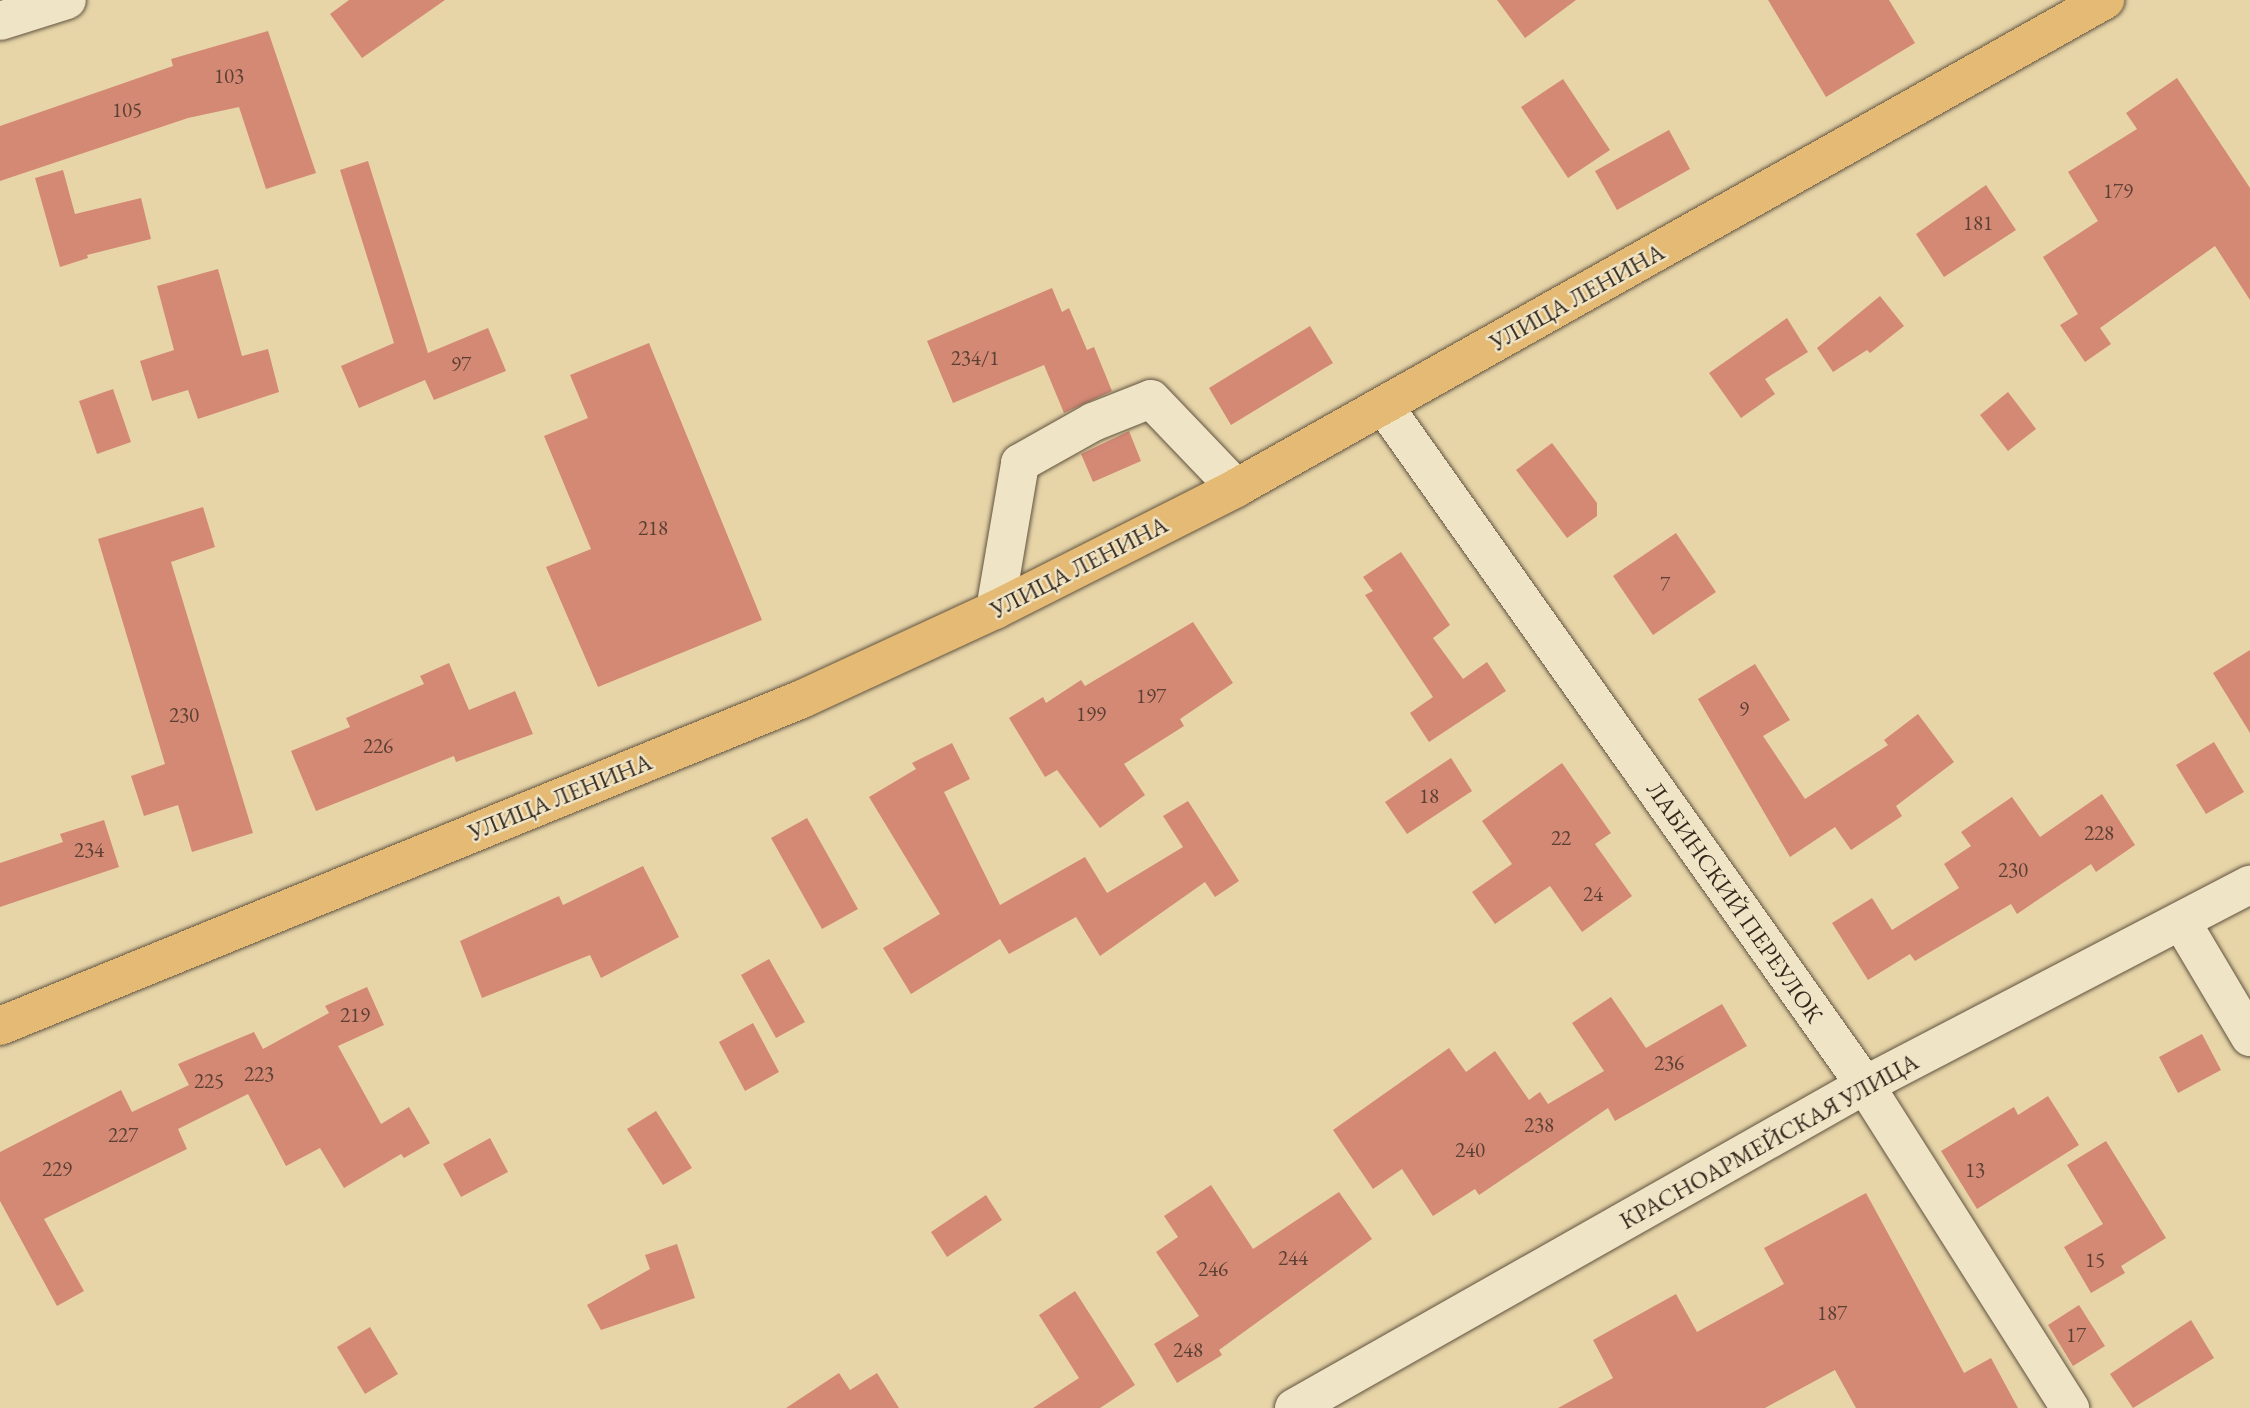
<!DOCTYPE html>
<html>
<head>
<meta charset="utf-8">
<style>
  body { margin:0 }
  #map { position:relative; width:2250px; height:1408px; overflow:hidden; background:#e7d5a8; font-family:"EB Garamond",serif }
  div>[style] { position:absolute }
  .building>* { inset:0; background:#d48975 }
  .roads { filter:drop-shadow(0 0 2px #615340) drop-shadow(0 0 2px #615340) }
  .minor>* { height:38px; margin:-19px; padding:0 19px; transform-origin:19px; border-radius:19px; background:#efe4c6 }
  .major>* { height:38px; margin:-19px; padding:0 19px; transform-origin:19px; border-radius:19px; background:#e4ba74 }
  span { translate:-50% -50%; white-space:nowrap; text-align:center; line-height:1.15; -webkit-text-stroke:5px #efe4c6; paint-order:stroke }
  .number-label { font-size:21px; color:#5c4033 }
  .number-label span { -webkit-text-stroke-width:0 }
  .street-label { font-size:24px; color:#34281d }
</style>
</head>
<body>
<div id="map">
  <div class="building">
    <div style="clip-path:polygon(349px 0,445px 0,362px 58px,330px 14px)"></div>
    <div style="clip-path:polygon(1497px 0,1576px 0,1525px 38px)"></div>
    <div style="clip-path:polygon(1768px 0,1889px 0,1915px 43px,1826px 97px)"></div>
    <div style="clip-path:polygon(268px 31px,316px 173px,266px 189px,239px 107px,188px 118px,0 181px,0 126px,173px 66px,171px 59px)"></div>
    <div style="clip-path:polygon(2177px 78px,2250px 188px,2250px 300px,2215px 246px,2100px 328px,2111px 344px,2085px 362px,2060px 325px,2078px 314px,2043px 257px,2098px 221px,2068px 172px,2137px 129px,2126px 113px)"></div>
    <div style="clip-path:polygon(1563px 79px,1610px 150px,1568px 178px,1521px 107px)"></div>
    <div style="clip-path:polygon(1669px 130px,1690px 169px,1617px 210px,1595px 171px)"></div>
    <div style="clip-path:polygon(368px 161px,428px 353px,488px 328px,506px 371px,434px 400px,425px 380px,359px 408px,341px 366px,394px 343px,340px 170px)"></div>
    <div style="clip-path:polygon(63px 170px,75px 214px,141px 198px,151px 239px,87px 255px,88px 258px,60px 267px,35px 178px)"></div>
    <div style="clip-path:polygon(1986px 185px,2016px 230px,1944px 277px,1916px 234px)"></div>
    <div style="clip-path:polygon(218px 269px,242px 356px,268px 349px,279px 392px,198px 419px,188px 390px,152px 401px,140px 361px,174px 350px,157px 286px)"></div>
    <div style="clip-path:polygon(1052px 288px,1062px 312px,1069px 308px,1087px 350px,1094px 347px,1112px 391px,1064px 413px,1044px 365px,953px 403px,927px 341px)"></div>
    <div style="clip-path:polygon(1880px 296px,1904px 326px,1870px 353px,1867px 350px,1833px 372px,1817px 348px)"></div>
    <div style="clip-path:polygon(1787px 318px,1808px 352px,1765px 379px,1775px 394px,1741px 418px,1709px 373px)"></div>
    <div style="clip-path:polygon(1310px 326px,1333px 363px,1231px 425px,1209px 388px)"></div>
    <div style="clip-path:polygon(649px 343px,762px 620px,598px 687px,546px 567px,591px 549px,544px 436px,588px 418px,570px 375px)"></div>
    <div style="clip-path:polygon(113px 389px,131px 442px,97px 454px,79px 401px)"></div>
    <div style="clip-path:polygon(2008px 392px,2036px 429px,2008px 451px,1980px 415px)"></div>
    <div style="clip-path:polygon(1129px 431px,1141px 461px,1093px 482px,1081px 454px)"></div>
    <div style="clip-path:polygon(1552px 443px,1597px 503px,1597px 516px,1567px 538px,1516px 470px)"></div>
    <div style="clip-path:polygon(203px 507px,215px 547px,171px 562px,253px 833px,192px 852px,178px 805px,144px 816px,131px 776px,165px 764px,98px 539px)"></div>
    <div style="clip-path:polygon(1676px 533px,1716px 592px,1653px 635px,1613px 576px)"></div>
    <div style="clip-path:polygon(1401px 552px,1450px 625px,1433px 638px,1463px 679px,1487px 662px,1506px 691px,1429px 742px,1410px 713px,1433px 697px,1365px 595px,1373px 591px,1363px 577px)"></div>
    <div style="clip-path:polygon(1193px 622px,1233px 683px,1180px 719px,1184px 726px,1124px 764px,1145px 795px,1100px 828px,1057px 770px,1045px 777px,1009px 718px,1043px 697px,1046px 703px,1081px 680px,1085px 686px)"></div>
    <div style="clip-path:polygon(2250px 650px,2250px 733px,2213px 673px)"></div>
    <div style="clip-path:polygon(449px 663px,469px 710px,515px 691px,533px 734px,456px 762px,454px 756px,316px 811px,291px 751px,350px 727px,346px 718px,424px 684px,420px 676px)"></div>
    <div style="clip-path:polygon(1755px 664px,1790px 720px,1763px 736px,1805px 799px,1888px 745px,1884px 740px,1918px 714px,1954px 762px,1896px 806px,1902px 816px,1851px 850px,1835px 827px,1790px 857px,1698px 699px)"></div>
    <div style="clip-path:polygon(2214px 742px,2244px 792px,2206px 814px,2176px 765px)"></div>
    <div style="clip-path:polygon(952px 743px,970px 779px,944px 792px,1000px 905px,1085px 857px,1107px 893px,1183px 847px,1163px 816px,1188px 801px,1239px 881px,1215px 897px,1205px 882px,1100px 956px,1076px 917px,1009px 954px,1000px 939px,911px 994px,883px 948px,940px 914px,869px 797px,916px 769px,912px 763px)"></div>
    <div style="clip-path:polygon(1451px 758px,1472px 791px,1407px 834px,1385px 802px)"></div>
    <div style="clip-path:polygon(1562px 763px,1611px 833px,1595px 844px,1632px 896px,1582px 932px,1550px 886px,1495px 924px,1472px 892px,1512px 864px,1482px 821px)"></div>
    <div style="clip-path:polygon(2102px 794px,2135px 845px,2096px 872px,2091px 864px,2017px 914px,2011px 904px,1915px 961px,1910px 954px,1868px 980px,1832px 923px,1872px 898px,1892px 930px,1959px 888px,1944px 864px,1971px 846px,1961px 832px,2012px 797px,2040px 837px)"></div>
    <div style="clip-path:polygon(807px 818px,858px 909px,822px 929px,771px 838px)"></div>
    <div style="clip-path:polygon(104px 820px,119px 867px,0 907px,0 863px,63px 842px,60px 834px)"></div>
    <div style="clip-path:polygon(643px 866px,679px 937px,601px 978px,590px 955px,482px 998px,460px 941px,559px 896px,563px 905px)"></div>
    <div style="clip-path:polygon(769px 959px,805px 1022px,776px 1038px,741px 975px)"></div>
    <div style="clip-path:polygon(367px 987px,384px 1025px,338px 1046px,381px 1124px,409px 1107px,430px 1143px,404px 1158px,401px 1154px,344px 1188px,320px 1148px,286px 1166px,248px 1094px,178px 1129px,187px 1149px,44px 1219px,84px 1291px,57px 1306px,0 1201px,0 1152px,121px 1090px,132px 1112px,189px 1085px,178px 1064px,254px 1032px,263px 1049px,329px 1013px,325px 1006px)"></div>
    <div style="clip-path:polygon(1611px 997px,1646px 1048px,1722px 1004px,1747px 1046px,1615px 1121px,1608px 1108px,1479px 1195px,1475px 1189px,1433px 1216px,1402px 1169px,1373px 1189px,1333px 1130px,1449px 1048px,1466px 1072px,1495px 1051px,1529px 1100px,1540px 1092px,1548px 1104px,1604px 1071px,1572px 1023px)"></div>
    <div style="clip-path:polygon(753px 1023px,779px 1072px,745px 1091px,719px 1042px)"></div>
    <div style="clip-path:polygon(2202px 1034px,2221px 1070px,2178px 1093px,2159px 1057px)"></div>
    <div style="clip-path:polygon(2048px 1096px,2079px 1145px,1977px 1209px,1941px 1151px,2014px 1107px,2018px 1115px)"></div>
    <div style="clip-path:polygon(656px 1111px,692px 1168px,663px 1185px,627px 1129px)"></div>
    <div style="clip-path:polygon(490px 1138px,508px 1172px,461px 1197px,443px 1164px)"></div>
    <div style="clip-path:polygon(2106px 1141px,2166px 1238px,2121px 1266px,2125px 1273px,2091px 1293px,2064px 1247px,2103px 1224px,2067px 1165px)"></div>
    <div style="clip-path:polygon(1211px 1185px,1253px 1249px,1339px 1192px,1372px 1239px,1219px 1350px,1222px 1355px,1177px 1383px,1154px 1344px,1199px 1316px,1156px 1252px,1178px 1237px,1164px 1216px)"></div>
    <div style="clip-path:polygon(1866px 1193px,1964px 1373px,1991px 1358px,2018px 1408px,1856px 1408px,1835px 1370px,1765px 1408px,1558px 1408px,1613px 1378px,1593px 1340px,1676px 1294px,1697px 1332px,1784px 1284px,1764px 1248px)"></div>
    <div style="clip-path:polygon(986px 1195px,1002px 1220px,947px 1257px,931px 1232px)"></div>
    <div style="clip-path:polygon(677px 1244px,695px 1298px,601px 1330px,587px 1305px,650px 1269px,645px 1255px)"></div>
    <div style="clip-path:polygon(1075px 1291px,1135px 1385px,1100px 1408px,1033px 1408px,1079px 1378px,1039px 1315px)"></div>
    <div style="clip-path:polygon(2079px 1305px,2105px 1346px,2073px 1366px,2048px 1325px)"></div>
    <div style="clip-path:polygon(2191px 1320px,2214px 1358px,2133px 1408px,2110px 1374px)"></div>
    <div style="clip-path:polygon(370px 1327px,398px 1374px,365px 1394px,337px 1347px)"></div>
    <div style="clip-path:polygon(839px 1373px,850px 1390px,877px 1373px,899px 1408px,786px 1408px)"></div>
  </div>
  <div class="roads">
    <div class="minor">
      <div style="left:0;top:21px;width:70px;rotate:-17.4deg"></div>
      <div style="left:1384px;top:406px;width:832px;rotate:54.69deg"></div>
      <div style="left:1865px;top:1085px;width:383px;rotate:57.6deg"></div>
      <div style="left:995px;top:610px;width:149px;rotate:-80.3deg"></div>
      <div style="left:1020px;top:463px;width:84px;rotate:-29.3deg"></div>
      <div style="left:1093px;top:422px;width:62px;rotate:-21.6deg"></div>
      <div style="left:1151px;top:399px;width:123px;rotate:46.3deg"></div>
      <div style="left:2181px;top:921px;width:135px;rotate:59.3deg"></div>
      <div style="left:1294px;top:1408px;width:656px;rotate:-29.5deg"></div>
      <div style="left:1865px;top:1085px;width:434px;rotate:-27.5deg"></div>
    </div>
    <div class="major">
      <div style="left:0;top:1026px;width:866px;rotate:-22.18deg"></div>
      <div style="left:802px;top:699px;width:213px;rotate:-24.8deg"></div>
      <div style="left:995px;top:610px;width:270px;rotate:-26.8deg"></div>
      <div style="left:1236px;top:488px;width:997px;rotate:-29.32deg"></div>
    </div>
  </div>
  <div class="number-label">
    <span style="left:229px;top:76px">103</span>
    <span style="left:127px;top:110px">105</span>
    <span style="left:2118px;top:191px">179</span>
    <span style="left:1978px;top:223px">181</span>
    <span style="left:975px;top:358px">234/1</span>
    <span style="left:461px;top:364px">97</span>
    <span style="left:653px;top:528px">218</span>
    <span style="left:1665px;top:584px">7</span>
    <span style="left:1151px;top:696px">197</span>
    <span style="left:1744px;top:709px">9</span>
    <span style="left:1091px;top:714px">199</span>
    <span style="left:184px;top:715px">230</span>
    <span style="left:378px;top:746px">226</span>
    <span style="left:1429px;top:796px">18</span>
    <span style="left:2099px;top:833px">228</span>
    <span style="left:1561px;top:838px">22</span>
    <span style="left:89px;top:850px">234</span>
    <span style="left:2013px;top:870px">230</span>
    <span style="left:1593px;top:894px">24</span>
    <span style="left:355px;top:1015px">219</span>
    <span style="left:1669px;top:1063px">236</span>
    <span style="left:259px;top:1074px">223</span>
    <span style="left:209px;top:1081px">225</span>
    <span style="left:1539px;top:1125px">238</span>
    <span style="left:123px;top:1135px">227</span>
    <span style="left:1470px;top:1150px">240</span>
    <span style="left:57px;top:1169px">229</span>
    <span style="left:1975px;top:1170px">13</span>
    <span style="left:1293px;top:1258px">244</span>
    <span style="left:2095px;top:1260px">15</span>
    <span style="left:1213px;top:1269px">246</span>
    <span style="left:1832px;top:1313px">187</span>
    <span style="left:2076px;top:1335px">17</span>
    <span style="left:1188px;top:1350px">248</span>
  </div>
  <div class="street-label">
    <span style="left:1577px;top:297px;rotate:-29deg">УЛИЦА ЛЕНИНА</span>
    <span style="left:1079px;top:567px;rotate:-27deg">УЛИЦА ЛЕНИНА</span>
    <span style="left:560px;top:797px;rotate:-22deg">УЛИЦА ЛЕНИНА</span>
    <span style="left:1735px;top:902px;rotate:55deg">ЛАБИНСКИЙ ПЕРЕУЛОК</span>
    <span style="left:1769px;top:1141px;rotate:-29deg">КРАСНОАРМЕЙСКАЯ УЛИЦА</span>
  </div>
</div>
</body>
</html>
